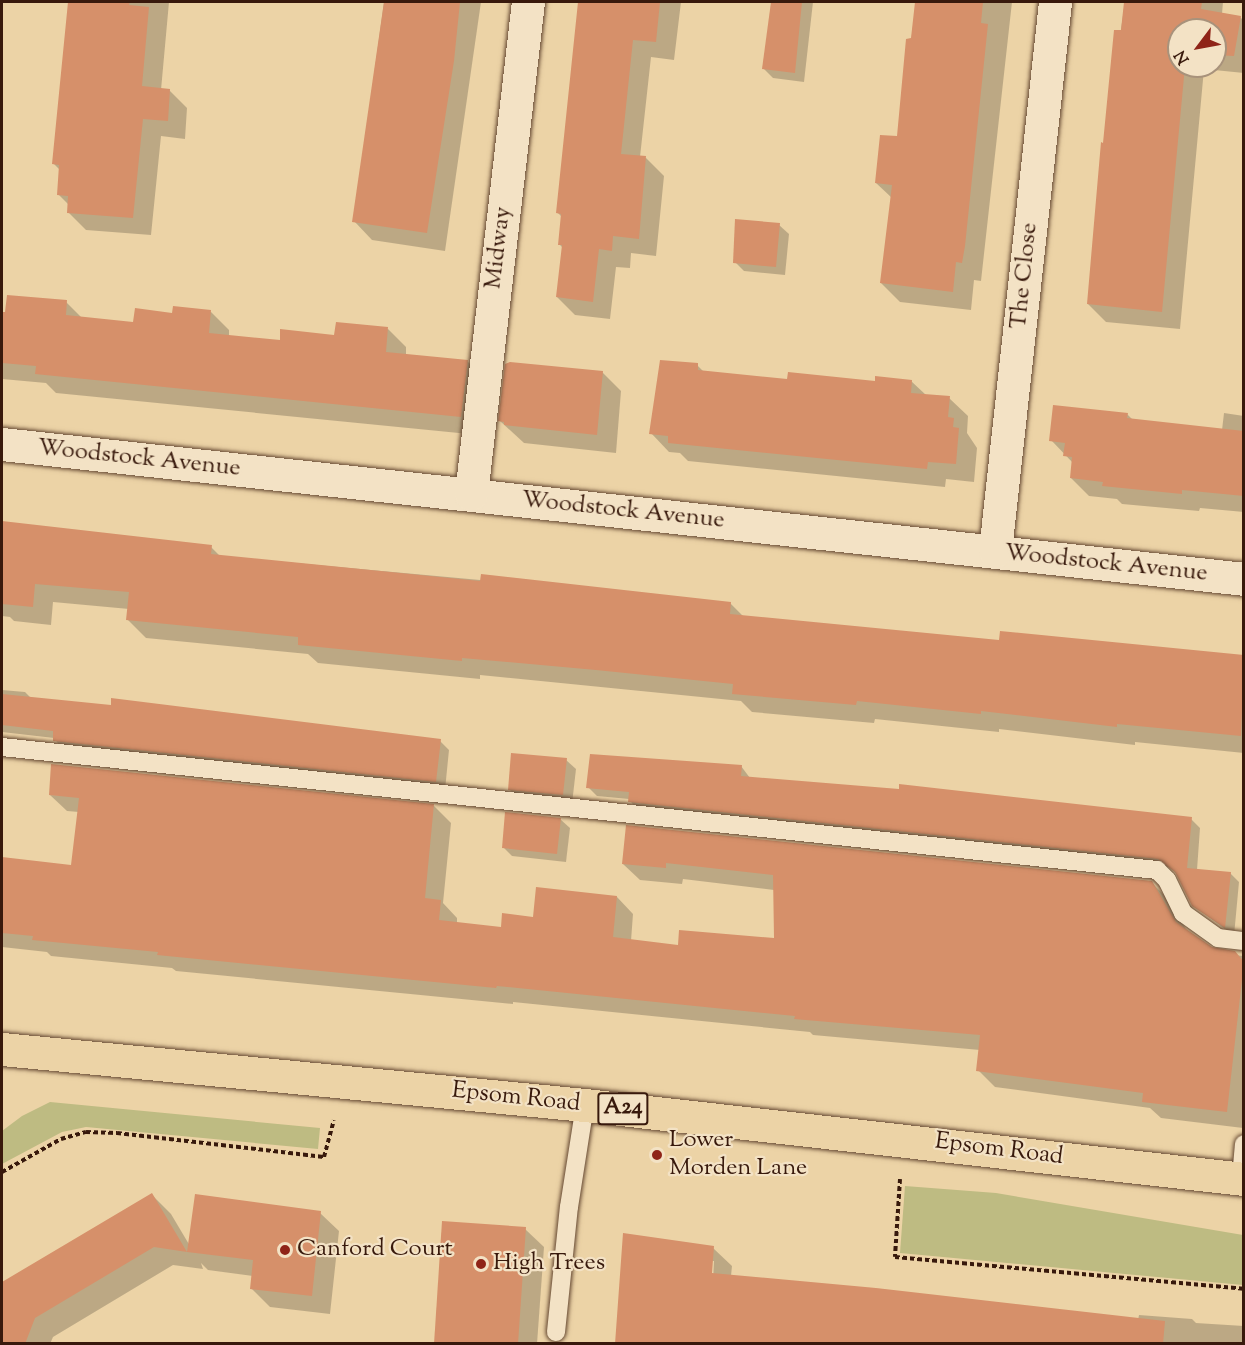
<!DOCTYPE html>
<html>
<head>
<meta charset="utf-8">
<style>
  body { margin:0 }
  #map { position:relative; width:1245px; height:1345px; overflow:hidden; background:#ecd3a6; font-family:"Sorts Mill Goudy",serif }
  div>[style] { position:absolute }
  .green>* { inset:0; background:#bebb82 }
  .shadow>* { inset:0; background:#0003 }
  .building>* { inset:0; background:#d6906a }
  .path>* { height:4px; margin-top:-2px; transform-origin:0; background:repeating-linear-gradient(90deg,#38190c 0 4.5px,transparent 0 7.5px) }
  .roads { filter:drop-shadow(0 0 2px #654832) drop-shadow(0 0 2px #654832) }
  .lane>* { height:18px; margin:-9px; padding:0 9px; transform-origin:9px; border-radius:9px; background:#f3e2c5 }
  .street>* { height:33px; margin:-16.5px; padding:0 16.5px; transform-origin:16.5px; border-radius:16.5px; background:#f3e2c5 }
  .highway>* { height:33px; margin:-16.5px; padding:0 16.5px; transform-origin:16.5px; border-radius:16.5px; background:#ecd3a6 }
  .dots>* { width:16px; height:16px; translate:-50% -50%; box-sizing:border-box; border:3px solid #f3e2c5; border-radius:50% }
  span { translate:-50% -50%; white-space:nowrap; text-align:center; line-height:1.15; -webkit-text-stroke:4.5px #f3e2c5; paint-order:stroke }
  .shield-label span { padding:2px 4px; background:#f3e2c5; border:2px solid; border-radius:4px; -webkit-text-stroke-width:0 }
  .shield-label { font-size:22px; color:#38190c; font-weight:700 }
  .street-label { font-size:24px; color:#38190c }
  .poi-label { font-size:24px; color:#38190c }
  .left { translate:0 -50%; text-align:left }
  .frame { position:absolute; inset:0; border:3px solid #38190c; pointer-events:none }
  .north { position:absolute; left:1167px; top:18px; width:60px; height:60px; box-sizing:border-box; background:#f3e2c5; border:2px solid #a8927b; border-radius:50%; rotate:238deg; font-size:16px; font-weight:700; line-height:24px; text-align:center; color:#38190c }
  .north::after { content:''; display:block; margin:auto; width:21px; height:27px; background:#8f2418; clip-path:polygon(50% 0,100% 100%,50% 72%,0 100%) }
</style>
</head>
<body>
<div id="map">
  <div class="green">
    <div style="clip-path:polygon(50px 1102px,320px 1128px,318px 1149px,86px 1127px,62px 1132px,2px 1164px,2px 1131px,22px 1116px)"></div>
    <div style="clip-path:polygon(905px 1186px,996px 1193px,1243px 1235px,1243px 1285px,900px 1253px)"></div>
  </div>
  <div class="shadow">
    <div style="clip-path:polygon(70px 2px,169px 2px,161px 90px,169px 90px,187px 108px,185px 139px,161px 136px,151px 235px,86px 230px,68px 212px,69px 205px,58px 194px,60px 170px,54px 164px)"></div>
    <div style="clip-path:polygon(384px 2px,481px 2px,445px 251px,372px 240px,354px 221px)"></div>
    <div style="clip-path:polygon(579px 2px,681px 2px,674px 60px,651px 57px,640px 157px,646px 158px,664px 176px,656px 256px,631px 253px,630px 268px,616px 267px,610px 319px,575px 315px,557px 297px,563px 248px,559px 244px,562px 217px,557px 212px)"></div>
    <div style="clip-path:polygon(773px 2px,813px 2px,804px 82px,773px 78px,763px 68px)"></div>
    <div style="clip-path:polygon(916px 2px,1012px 2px,981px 281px,974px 280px,971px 310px,900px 302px,881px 283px,892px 198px,876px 183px,899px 138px)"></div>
    <div style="clip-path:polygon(evenodd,1125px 2px,1223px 2px,1222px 14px,1240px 17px,1244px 21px,1244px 73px,1204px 69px,1180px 329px,1106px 322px,1088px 304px,1104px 144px,1125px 2px,1179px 30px,1215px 30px,1215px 66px,1179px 66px,1179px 30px)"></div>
    <div style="clip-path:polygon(779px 225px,789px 234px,785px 275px,744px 271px,735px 262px)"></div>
    <div style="clip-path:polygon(66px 302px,82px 318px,135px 323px,173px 314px,211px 312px,229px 330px,229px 336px,281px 341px,388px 329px,406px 347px,406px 355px,467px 361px,486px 380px,479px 435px,56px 393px,46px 383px,2px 379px,2px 313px)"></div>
    <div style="clip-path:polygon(697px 365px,704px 372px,789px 381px,911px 381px,926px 395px,949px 398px,968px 416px,967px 433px,977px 448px,974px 482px,946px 479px,945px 487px,688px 461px,680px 453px,669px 452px,651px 433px)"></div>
    <div style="clip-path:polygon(602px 372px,621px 391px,616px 453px,524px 443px,500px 421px)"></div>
    <div style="clip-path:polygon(1224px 413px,1244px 416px,1244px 512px,1200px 508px,1199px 511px,1122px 504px,1117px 499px,1089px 496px,1071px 478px,1073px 463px,1051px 440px,1127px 414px,1133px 420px,1222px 430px)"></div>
    <div style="clip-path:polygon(2px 524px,211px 547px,220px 556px,730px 603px,744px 617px,1000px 641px,1244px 657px,1244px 753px,1135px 742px,1135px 745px,999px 729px,999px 732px,875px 719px,874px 723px,752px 712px,741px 701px,480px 675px,480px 679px,318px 663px,308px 654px,146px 638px,128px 620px,129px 609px,53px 602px,51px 625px,14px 621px,10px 617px,2px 616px)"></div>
    <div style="clip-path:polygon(2px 690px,25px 692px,32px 699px,440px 741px,449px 750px,445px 790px,63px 750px,54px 738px,2px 732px)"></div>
    <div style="clip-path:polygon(566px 760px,576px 769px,572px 804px,518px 798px,509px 789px)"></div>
    <div style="clip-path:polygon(741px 766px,750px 778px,1191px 819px,1200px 828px,1197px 870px,1230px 873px,1239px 882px,1234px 936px,1193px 905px,1178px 875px,1169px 867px,638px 811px,629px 799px,597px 796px,588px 787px)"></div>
    <div style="clip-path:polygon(50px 795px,434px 806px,451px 823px,443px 903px,457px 918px,457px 924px,502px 929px,617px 897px,633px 914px,631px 941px,680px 947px,775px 940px,774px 890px,683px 879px,682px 884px,640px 880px,623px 864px,627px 826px,1151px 882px,1168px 899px,1187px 931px,1222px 954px,1244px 956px,1243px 1128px,1161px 1118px,1150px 1108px,995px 1087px,978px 1070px,980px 1050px,813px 1035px,810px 1032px,513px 1002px,513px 1004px,176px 971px,172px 968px,51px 956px,47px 952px,2px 947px,2px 859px,72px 866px,79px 812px,67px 811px)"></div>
    <div style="clip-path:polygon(560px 819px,570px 828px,566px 862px,512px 856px,503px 847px)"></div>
    <div style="clip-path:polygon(152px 1195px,171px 1214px,190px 1246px,320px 1213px,339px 1231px,330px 1314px,270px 1307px,251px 1288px,253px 1276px,208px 1270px,201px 1263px,203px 1269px,173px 1265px,53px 1337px,50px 1344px,2px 1344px,2px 1298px,9px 1280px)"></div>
    <div style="clip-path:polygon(525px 1229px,544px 1247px,537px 1344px,435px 1344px)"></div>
    <div style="clip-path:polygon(evenodd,713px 1248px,732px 1266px,731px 1276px,1138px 1320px,1139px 1315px,1192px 1319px,1196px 1323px,1244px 1326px,1244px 1344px,616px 1344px,713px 1248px,711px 1261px,714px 1261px,713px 1281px,710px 1281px,711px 1261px)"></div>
  </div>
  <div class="building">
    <div style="clip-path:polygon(68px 2px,130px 2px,129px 5px,149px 7px,142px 86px,170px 89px,168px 121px,143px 119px,133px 218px,67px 213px,68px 196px,57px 195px,59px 165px,52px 164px)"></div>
    <div style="clip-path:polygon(384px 2px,460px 2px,454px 61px,427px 233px,352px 222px)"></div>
    <div style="clip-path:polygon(578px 2px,660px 2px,656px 42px,633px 40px,621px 154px,646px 156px,639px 239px,613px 236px,612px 251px,599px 249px,593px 302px,556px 297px,562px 245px,558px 245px,561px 214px,556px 213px)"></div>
    <div style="clip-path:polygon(771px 2px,802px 2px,795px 73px,762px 69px)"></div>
    <div style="clip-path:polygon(915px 2px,983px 2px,981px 23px,988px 24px,965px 246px,962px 263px,956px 262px,953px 292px,880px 283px,892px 185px,875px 183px,880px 135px,897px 136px,906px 39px,911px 38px)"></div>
    <div style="clip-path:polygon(1124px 2px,1202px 2px,1201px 9px,1241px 16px,1234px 56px,1215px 55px,1215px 30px,1179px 30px,1179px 66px,1185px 66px,1162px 312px,1087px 304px,1101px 142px,1103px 143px,1114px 30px,1121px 30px)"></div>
    <div style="clip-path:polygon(735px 219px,780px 223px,776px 267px,733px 263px)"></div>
    <div style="clip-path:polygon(7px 295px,67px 300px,66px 315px,133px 322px,135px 308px,172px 313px,173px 306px,211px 310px,209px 333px,280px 340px,280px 329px,334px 335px,336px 322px,388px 327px,386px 352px,468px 360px,461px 417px,35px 374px,36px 366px,2px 363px,2px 312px,5px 312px)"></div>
    <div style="clip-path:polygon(660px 360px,698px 363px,698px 370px,787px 379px,788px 372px,875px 381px,875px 376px,912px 380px,911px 393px,950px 396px,948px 417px,954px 418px,953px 427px,959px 428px,956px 464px,928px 462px,927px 469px,668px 443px,668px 436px,649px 434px)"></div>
    <div style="clip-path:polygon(510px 362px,603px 371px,597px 435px,504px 425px,504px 422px,498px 421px,505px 364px)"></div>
    <div style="clip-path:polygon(1053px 405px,1128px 413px,1127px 418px,1244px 431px,1244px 496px,1182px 490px,1182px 494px,1102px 486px,1103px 482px,1070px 478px,1072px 457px,1063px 456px,1065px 443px,1049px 441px)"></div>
    <div style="clip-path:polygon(2px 521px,212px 545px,211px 554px,480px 581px,481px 574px,731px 602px,730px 614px,999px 640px,1000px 631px,1244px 655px,1241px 736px,1117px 724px,1117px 727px,981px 711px,981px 714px,857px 701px,856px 705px,732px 694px,733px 684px,596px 670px,462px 658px,462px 661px,298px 645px,298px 637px,126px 620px,129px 592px,35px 584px,33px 607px,2px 604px)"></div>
    <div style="clip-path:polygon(2px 694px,111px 705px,111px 698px,441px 739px,436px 782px,53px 741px,53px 731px,2px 725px)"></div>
    <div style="clip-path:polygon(511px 753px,567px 758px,563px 795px,508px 790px)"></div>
    <div style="clip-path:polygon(590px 754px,742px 765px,741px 776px,899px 789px,899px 784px,1192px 817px,1187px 868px,1231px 872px,1225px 928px,1192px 906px,1175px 872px,1158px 859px,628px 802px,629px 792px,586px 788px)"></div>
    <div style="clip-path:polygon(51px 764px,434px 804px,425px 898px,441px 900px,439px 920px,501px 927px,502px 913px,533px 917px,536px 887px,617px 896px,613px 937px,678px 945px,679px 930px,774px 938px,773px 875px,666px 863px,666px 868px,622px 864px,626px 825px,1152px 881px,1176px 922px,1212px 947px,1235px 951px,1244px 962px,1227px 1112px,1142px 1102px,1143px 1093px,976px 1071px,980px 1035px,794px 1019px,795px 1016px,497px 986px,496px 988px,157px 955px,158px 952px,32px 940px,33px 936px,2px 933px,2px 857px,71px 865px,79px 798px,49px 795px)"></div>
    <div style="clip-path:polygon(505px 812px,561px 818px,557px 854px,502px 848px)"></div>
    <div style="clip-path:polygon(152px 1193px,187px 1252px,154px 1247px,35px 1318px,25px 1344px,2px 1344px,2px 1282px)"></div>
    <div style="clip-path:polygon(195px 1194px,321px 1211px,312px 1296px,250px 1289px,253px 1260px,187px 1252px)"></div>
    <div style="clip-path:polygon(442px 1221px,526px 1227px,518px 1344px,434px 1344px)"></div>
    <div style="clip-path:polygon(623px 1233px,714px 1246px,712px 1273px,876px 1288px,1165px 1321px,1163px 1344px,615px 1344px)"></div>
  </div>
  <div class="path">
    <div style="left:2px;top:1172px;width:68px;rotate:-29.2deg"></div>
    <div style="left:61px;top:1139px;width:26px;rotate:-16deg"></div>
    <div style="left:86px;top:1132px;width:31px;rotate:2deg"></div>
    <div style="left:117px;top:1133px;width:208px;rotate:6.6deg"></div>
    <div style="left:324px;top:1157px;width:38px;rotate:-75deg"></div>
    <div style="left:900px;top:1179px;width:78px;rotate:93.7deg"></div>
    <div style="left:895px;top:1257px;width:350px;rotate:5.2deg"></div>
  </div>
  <div class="roads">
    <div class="lane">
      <div style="left:2px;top:747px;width:1162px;rotate:6.08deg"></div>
      <div style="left:1157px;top:870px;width:14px;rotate:45deg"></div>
      <div style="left:1167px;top:880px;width:37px;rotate:64deg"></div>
      <div style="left:1183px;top:913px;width:43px;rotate:35.5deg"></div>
      <div style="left:1218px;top:938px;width:26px;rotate:7deg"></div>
      <div style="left:1241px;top:1178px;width:34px;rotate:-85deg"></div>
      <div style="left:556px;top:1332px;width:126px;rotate:-84.1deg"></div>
      <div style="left:569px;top:1207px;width:103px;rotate:-81.1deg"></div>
    </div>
    <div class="street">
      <div style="left:2px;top:444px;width:1249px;rotate:6.2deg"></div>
      <div style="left:471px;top:494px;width:495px;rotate:-83.4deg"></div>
      <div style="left:995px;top:551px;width:552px;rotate:-83.76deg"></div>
    </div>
    <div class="highway">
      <div style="left:2px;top:1049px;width:586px;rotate:5.49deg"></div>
      <div style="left:585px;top:1105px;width:663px;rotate:6.41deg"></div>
    </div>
  </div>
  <div class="dots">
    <div style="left:657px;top:1155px;background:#8f2418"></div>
    <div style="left:285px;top:1250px;background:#8f2418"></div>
    <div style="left:481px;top:1264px;background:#8f2418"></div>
  </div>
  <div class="shield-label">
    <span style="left:623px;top:1109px">A24</span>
  </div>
  <div class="street-label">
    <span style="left:499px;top:248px;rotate:-83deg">Midway</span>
    <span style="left:1025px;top:276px;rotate:-84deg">The Close</span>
    <span style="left:139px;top:459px;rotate:6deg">Woodstock Avenue</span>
    <span style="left:623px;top:511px;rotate:6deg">Woodstock Avenue</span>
    <span style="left:1106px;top:564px;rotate:6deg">Woodstock Avenue</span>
    <span style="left:516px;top:1098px;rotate:6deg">Epsom Road</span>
    <span style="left:999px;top:1150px;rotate:7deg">Epsom Road</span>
  </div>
  <div class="poi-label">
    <span class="left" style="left:669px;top:1155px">Lower<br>Morden Lane</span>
    <span class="left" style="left:297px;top:1250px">Canford Court</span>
    <span class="left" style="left:493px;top:1264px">High Trees</span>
  </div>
  <div class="frame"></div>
  <div class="north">N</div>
</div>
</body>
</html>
